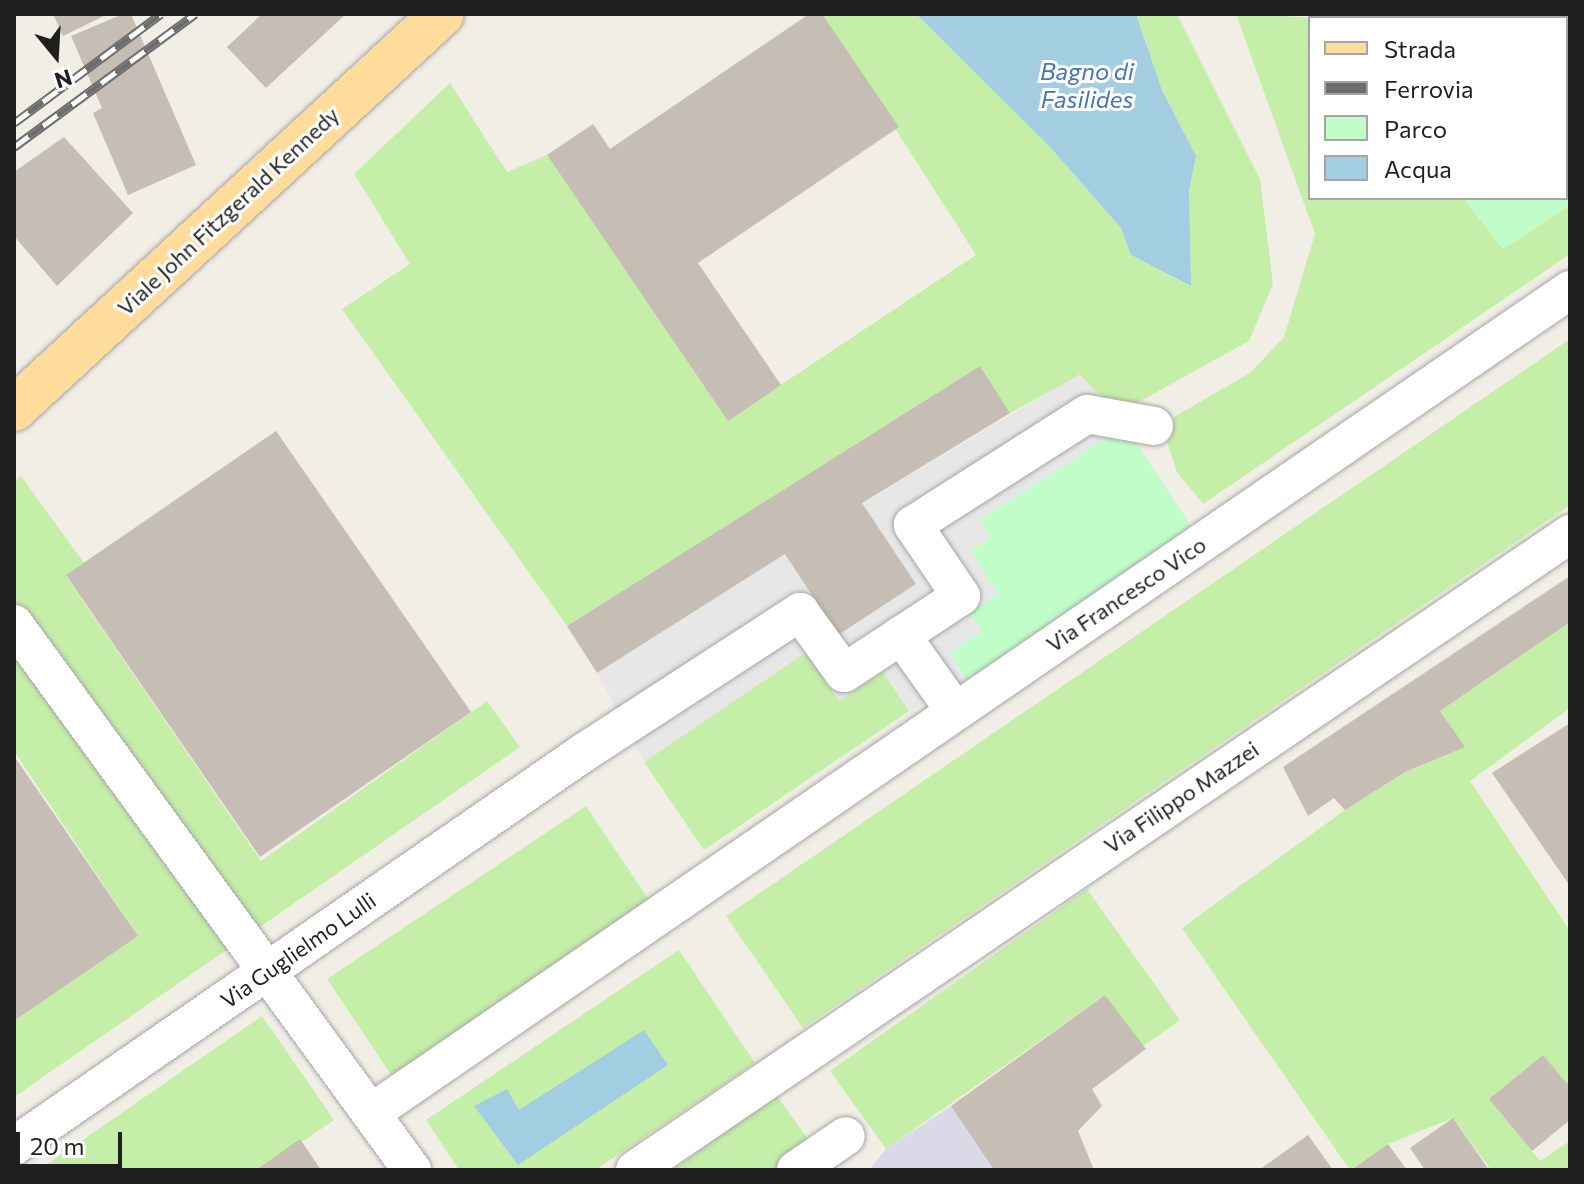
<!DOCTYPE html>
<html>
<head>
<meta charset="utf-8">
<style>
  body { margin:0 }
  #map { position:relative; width:1584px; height:1184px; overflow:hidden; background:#f1eee5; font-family:Commissioner,sans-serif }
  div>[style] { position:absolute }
  .grass>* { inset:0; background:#c5eea8 }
  .park>* { inset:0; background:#c0fdc9 }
  .parking>* { inset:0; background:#e7e7e7 }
  .plaza>* { inset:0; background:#dad9e7 }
  .water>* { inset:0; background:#a3cee1 }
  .building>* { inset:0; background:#c6bdb4 }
  .roads { filter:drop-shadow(0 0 2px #a6a6a6) drop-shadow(0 0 2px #a6a6a6) }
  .minor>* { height:38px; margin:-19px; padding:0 19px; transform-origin:19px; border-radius:19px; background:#fff }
  .major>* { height:44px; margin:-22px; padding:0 22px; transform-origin:22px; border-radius:22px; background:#ffdc9c }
  .rail>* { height:9px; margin-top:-4.5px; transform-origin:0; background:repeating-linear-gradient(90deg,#fff 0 18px,#6d6d6d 0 36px); box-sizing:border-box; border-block:2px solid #6d6d6d }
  span { translate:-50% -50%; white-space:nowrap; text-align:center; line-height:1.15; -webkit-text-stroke:6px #fff; paint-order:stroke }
  .street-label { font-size:22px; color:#1f1f1f }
  .water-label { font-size:24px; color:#4575b5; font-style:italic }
  .frame { position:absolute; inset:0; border:16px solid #1f1f1f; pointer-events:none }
  .legend { position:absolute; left:1308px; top:16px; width:260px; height:184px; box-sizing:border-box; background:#fff; border:2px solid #a5a5a5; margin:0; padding:10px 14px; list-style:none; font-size:24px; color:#1f1f1f }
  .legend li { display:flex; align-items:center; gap:16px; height:40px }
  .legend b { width:40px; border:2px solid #a5a5a5 }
  .north { position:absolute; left:16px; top:16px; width:80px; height:80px; -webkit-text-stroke:6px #fff; paint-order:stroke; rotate:162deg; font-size:22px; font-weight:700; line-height:32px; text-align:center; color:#1f1f1f }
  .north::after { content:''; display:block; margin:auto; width:28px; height:36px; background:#1f1f1f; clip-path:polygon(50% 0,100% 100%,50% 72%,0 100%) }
  .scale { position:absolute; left:16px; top:1132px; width:106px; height:36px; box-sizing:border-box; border:4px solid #1f1f1f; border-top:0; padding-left:10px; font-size:24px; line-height:28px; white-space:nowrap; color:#1f1f1f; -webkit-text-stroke:6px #fff; paint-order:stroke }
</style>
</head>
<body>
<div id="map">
  <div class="grass">
    <div style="clip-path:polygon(822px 14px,916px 14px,1050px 147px,1121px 228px,1131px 255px,1190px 286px,1189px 191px,1196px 156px,1162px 90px,1136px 14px,1177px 14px,1260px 179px,1273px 284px,1249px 341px,1113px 416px,1080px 375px,1010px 413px,980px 366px,567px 626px,342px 309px,410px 264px,354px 174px,450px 83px,507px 172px,547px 155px,728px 420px,976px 255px)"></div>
    <div style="clip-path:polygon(1236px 14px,1320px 18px,1310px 18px,1310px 198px,1463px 198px,1503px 249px,1570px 205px,1570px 254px,1203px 504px,1177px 472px,1167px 442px,1174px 417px,1250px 373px,1284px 337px,1315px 234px)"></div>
    <div style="clip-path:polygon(1570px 339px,1570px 505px,803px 1028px,726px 916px)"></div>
    <div style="clip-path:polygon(21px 476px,87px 567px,66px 576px,261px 861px,487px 701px,520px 747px,14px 1097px,14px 1021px,138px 936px,14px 751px,14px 482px)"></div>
    <div style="clip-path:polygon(1570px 622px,1570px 708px,1470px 781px,1570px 931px,1570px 1087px,1543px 1055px,1489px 1099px,1540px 1161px,1570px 1141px,1570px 1170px,1491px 1170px,1453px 1118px,1388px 1144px,1350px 1170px,1182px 928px,1345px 810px,1405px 772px,1464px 747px,1440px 711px)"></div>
    <div style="clip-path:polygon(806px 652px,883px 672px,909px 711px,704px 850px,644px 762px)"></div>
    <div style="clip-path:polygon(586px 806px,651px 903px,392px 1076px,327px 979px)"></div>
    <div style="clip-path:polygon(1087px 889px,1180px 1020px,1142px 1047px,1105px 995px,886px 1149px,830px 1071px)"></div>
    <div style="clip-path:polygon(679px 950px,755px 1063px,595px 1170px,459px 1170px,426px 1120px)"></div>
    <div style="clip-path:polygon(262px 1016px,334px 1120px,261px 1170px,39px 1170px)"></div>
    <div style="clip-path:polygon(776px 1095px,811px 1143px,774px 1170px,673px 1170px)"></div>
  </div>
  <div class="park">
    <div style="clip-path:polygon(1317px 14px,1570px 14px,1570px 205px,1503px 249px,1463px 198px,1566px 198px,1566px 18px)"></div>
    <div style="clip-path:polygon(1125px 425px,1195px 532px,967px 680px,949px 653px,981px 631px,970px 612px,970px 550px,978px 521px)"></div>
  </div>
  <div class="parking">
    <div style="clip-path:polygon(1080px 374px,1125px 425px,979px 520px,990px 538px,971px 551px,998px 594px,970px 612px,981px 631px,949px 653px,967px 680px,909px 711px,883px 672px,839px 701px,805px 652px,644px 762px,597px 673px,785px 554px,839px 634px,916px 584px,862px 503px)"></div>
  </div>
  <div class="plaza">
    <div style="clip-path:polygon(951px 1106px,994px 1170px,869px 1170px,886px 1149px)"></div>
  </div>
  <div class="water">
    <div style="clip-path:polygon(916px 14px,1136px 14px,1162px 90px,1196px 156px,1189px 191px,1191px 286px,1131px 255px,1121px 228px,1050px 147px)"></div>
    <div style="clip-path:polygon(644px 1030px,668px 1065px,518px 1165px,474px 1106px,507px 1089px,519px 1110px)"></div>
  </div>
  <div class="building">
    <div style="clip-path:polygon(53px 14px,108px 14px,63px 36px)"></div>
    <div style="clip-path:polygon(123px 14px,131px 14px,196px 165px,128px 195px,93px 113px,102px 108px,71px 36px)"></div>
    <div style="clip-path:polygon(262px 14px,346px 14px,266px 88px,227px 47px)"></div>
    <div style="clip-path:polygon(809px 14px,822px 14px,899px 127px,698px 263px,781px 385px,728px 421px,547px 155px,593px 124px,610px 149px)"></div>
    <div style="clip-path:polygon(64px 137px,133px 213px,57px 286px,14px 236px,14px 172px)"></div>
    <div style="clip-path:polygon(980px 366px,1010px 413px,862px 503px,916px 584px,838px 635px,785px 554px,597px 673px,567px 626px)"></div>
    <div style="clip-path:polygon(276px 431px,471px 712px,260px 857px,66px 575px)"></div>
    <div style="clip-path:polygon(1570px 576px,1570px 622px,1440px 711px,1465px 747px,1405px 772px,1345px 810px,1334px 798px,1308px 816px,1283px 767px)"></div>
    <div style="clip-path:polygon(1570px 723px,1570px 886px,1492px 773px)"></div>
    <div style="clip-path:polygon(14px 756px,138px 936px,14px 1021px)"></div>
    <div style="clip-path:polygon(1105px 995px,1146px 1049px,1092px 1089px,1102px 1106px,1078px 1131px,1094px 1170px,994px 1170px,951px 1106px)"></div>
    <div style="clip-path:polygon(1543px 1055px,1570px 1087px,1570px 1120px,1532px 1151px,1489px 1099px)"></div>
    <div style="clip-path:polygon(1453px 1118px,1489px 1170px,1425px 1170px,1410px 1148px)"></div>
    <div style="clip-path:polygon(1308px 1135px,1333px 1170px,1259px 1170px)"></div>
    <div style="clip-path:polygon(300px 1139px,321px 1170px,256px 1170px)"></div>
    <div style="clip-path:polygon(1388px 1144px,1407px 1170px,1351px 1170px)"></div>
  </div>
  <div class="roads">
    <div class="minor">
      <div style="left:14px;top:624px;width:676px;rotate:53.91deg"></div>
      <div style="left:901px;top:635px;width:93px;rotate:54.6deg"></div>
      <div style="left:371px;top:1113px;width:1454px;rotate:-34.47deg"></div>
      <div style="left:14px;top:1146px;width:692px;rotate:-34.63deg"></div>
      <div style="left:583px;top:753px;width:259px;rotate:-33deg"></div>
      <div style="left:800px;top:612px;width:75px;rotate:54.2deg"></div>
      <div style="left:844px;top:673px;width:140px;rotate:-33.3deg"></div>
      <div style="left:961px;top:596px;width:86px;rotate:-124.1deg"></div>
      <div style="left:913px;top:525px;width:206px;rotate:-32.5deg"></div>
      <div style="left:1087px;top:414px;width:68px;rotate:10.2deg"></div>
      <div style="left:635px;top:1170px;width:1131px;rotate:-34.22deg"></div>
      <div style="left:796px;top:1170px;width:60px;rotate:-34.2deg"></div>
    </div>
    <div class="major">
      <div style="left:14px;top:409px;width:582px;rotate:-42.7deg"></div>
    </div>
  </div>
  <div class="rail">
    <div style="left:14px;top:123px;width:183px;rotate:-36.6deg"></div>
    <div style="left:14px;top:147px;width:225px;rotate:-36.3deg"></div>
  </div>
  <div class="street-label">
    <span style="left:228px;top:211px;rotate:-43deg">Viale John Fitzgerald Kennedy</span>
    <span style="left:1126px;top:594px;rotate:-34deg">Via Francesco Vico</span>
    <span style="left:1181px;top:797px;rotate:-34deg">Via Filippo Mazzei</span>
    <span style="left:298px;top:950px;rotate:-35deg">Via Guglielmo Lulli</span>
  </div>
  <div class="water-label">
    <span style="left:1087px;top:85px">Bagno di<br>Fasilides</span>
  </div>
  <div class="frame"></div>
  <ul class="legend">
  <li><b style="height:10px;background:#ffdc9c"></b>Strada</li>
  <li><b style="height:10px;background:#6d6d6d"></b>Ferrovia</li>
  <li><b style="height:22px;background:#c0fdc9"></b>Parco</li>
  <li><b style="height:22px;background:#a3cee1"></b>Acqua</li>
  </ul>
  <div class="north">N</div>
  <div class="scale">20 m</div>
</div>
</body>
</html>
